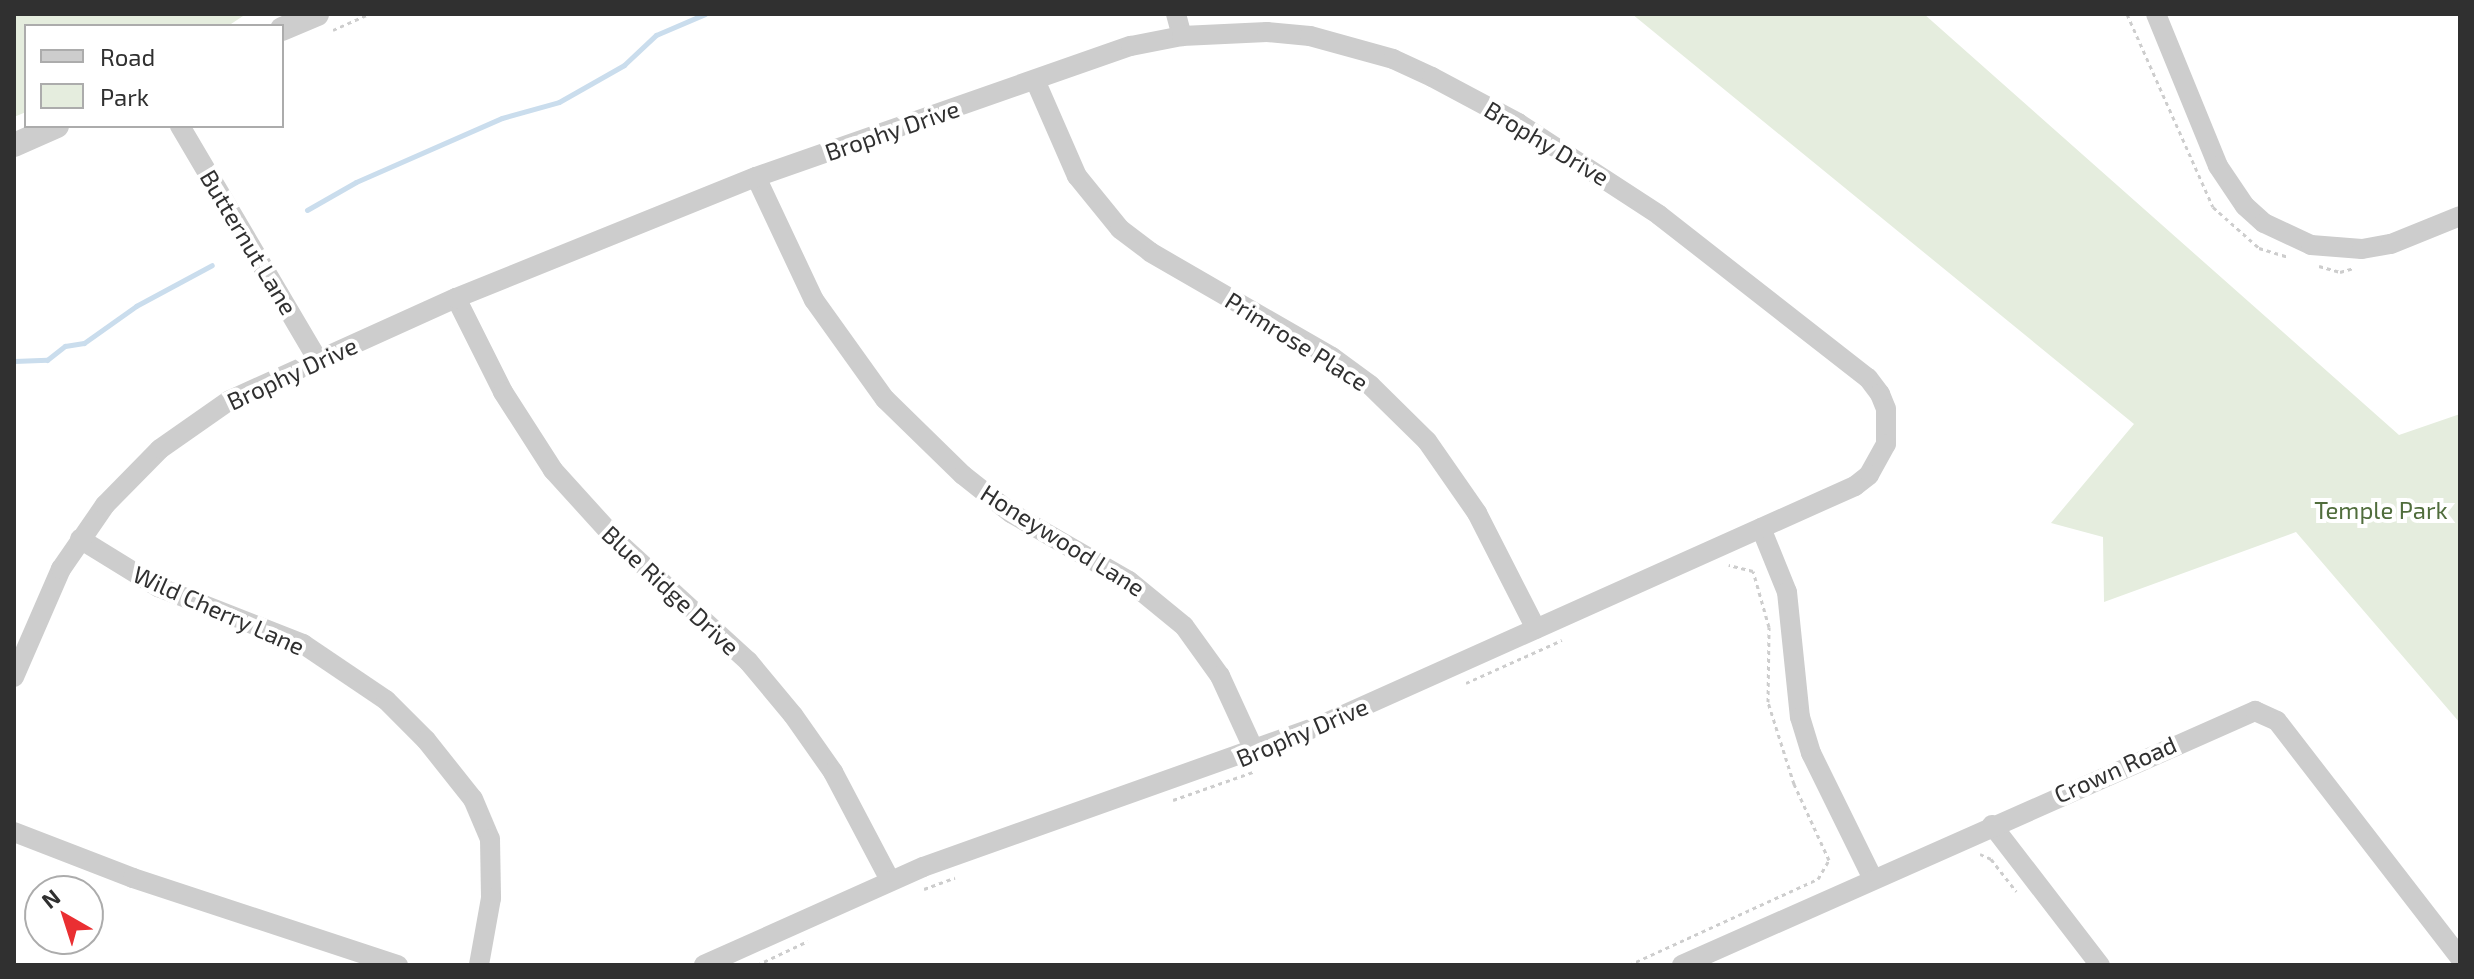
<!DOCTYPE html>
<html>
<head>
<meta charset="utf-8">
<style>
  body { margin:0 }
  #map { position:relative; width:2474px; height:979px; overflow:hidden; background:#fff; font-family:"Exo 2",sans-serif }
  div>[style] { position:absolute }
  .green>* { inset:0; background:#e5edde }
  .stream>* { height:5px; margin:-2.5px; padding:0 2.5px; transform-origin:2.5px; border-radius:2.5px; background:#cadded }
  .path>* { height:3px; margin-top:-1.5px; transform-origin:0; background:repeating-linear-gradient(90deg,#cdcdcd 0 4px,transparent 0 8px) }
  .minor>* { height:20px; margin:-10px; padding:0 10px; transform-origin:10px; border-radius:10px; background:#cdcdcd }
  .tertiary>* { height:24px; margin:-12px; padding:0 12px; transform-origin:12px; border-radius:12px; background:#cdcdcd }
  span { translate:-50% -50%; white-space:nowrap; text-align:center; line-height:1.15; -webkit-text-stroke:8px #fff; paint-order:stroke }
  .street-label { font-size:24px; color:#303030 }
  .park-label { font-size:24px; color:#506d3c }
  .frame { position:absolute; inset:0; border:16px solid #303030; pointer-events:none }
  .legend { position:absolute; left:24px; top:24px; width:260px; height:104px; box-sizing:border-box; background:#fff; border:2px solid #acacac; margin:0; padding:10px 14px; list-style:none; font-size:24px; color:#303030 }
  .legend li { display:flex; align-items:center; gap:16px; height:40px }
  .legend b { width:40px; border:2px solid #acacac }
  .north { position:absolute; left:24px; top:875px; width:80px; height:80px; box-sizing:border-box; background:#fff; border:2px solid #acacac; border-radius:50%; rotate:321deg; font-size:22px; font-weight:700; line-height:32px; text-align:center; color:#303030 }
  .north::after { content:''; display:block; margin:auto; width:28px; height:36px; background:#ea2f32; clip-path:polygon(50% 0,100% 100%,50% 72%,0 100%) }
</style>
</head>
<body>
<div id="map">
  <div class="green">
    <div style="clip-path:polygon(14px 14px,246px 14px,228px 26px,26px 26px,26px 112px,14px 117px)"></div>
    <div style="clip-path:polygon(1632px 14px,1924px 14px,2399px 435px,2460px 414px,2460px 723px,2296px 532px,2104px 602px,2103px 537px,2051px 523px,2134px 424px)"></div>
  </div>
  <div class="stream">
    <div style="left:307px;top:210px;width:56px;rotate:-29.7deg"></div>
    <div style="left:356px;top:182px;width:159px;rotate:-23.7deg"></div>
    <div style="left:502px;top:118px;width:59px;rotate:-15.7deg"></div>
    <div style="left:559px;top:102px;width:75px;rotate:-29.6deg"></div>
    <div style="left:624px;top:65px;width:44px;rotate:-43.2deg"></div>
    <div style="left:656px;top:35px;width:53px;rotate:-23.2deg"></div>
    <div style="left:14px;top:361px;width:33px;rotate:-2deg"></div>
    <div style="left:47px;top:360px;width:23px;rotate:-38deg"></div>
    <div style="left:65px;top:346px;width:19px;rotate:-9deg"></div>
    <div style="left:84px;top:343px;width:64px;rotate:-35.4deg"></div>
    <div style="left:136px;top:306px;width:86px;rotate:-28.3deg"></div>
  </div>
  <div class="path">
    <div style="left:2127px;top:14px;width:211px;rotate:66deg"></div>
    <div style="left:2213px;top:207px;width:62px;rotate:41.7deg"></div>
    <div style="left:2259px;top:248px;width:31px;rotate:17deg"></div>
    <div style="left:333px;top:30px;width:39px;rotate:-24deg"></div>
    <div style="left:2319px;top:266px;width:22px;rotate:16deg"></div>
    <div style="left:2340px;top:272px;width:15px;rotate:-16deg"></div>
    <div style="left:1466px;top:683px;width:105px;rotate:-24.1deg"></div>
    <div style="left:1173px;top:800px;width:85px;rotate:-19.3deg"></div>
    <div style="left:1980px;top:854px;width:12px;rotate:24deg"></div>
    <div style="left:1991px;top:859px;width:41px;rotate:52deg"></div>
    <div style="left:924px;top:889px;width:33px;rotate:-20deg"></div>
    <div style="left:757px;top:965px;width:56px;rotate:-25.2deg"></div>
    <div style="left:1629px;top:965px;width:208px;rotate:-24.5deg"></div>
    <div style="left:1818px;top:879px;width:22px;rotate:-60deg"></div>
    <div style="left:1829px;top:860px;width:84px;rotate:-114.7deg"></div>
    <div style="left:1794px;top:784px;width:86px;rotate:-107.6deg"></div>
    <div style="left:1768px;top:702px;width:75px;rotate:-89.2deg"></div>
    <div style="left:1769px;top:627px;width:58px;rotate:-105.9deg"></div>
    <div style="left:1753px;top:571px;width:25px;rotate:-166deg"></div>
  </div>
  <div class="minor">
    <div style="left:1176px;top:14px;width:23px;rotate:75deg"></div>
    <div style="left:2156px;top:14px;width:164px;rotate:67.8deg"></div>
    <div style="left:2218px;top:166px;width:48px;rotate:56deg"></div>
    <div style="left:2245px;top:206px;width:25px;rotate:42deg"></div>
    <div style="left:2264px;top:223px;width:52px;rotate:25.1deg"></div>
    <div style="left:2311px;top:245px;width:51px;rotate:4.5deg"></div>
    <div style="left:2362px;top:249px;width:29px;rotate:-10deg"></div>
    <div style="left:2391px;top:244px;width:74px;rotate:-22.1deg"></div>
    <div style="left:1035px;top:80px;width:105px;rotate:66.4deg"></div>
    <div style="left:1077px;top:176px;width:68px;rotate:50.9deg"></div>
    <div style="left:1120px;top:229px;width:38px;rotate:37deg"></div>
    <div style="left:1150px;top:252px;width:210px;rotate:30deg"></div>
    <div style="left:1332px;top:357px;width:47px;rotate:36.4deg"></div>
    <div style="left:1370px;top:385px;width:80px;rotate:44.5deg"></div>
    <div style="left:1427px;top:441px;width:88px;rotate:55.2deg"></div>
    <div style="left:1477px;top:513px;width:130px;rotate:63deg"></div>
    <div style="left:180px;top:126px;width:270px;rotate:59.5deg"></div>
    <div style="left:756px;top:177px;width:136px;rotate:64.8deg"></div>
    <div style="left:814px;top:300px;width:122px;rotate:54.4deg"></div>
    <div style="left:885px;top:399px;width:109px;rotate:44.3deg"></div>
    <div style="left:963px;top:475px;width:61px;rotate:38.4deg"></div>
    <div style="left:1011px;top:513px;width:136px;rotate:30deg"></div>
    <div style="left:1129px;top:581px;width:71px;rotate:39.3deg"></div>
    <div style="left:1184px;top:626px;width:62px;rotate:54.2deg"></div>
    <div style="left:1220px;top:676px;width:84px;rotate:65.3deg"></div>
    <div style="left:456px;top:298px;width:105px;rotate:63.4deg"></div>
    <div style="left:503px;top:392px;width:93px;rotate:57.3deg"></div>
    <div style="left:553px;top:470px;width:103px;rotate:47.8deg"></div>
    <div style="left:622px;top:546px;width:171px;rotate:42.4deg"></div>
    <div style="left:748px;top:661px;width:70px;rotate:50.2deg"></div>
    <div style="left:793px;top:715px;width:70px;rotate:54.9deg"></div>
    <div style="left:833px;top:772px;width:122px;rotate:62.2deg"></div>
    <div style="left:1761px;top:528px;width:69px;rotate:67.9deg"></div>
    <div style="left:1787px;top:592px;width:126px;rotate:84.1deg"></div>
    <div style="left:1800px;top:717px;width:38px;rotate:73deg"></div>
    <div style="left:1811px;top:753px;width:140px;rotate:63.8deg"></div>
    <div style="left:80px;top:539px;width:92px;rotate:31.6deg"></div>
    <div style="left:158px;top:587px;width:156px;rotate:21.5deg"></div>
    <div style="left:303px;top:644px;width:100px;rotate:34deg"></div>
    <div style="left:386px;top:700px;width:57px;rotate:45deg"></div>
    <div style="left:426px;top:740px;width:75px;rotate:51.5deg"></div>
    <div style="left:473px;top:799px;width:43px;rotate:67deg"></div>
    <div style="left:490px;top:839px;width:59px;rotate:89deg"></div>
    <div style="left:491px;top:898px;width:68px;rotate:100.2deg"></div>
    <div style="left:14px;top:677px;width:118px;rotate:-66.5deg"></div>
    <div style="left:61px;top:569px;width:78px;rotate:-55.5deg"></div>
    <div style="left:105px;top:505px;width:78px;rotate:-45.5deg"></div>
    <div style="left:160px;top:449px;width:85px;rotate:-35deg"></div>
    <div style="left:230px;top:400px;width:248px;rotate:-24.3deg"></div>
    <div style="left:456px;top:298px;width:323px;rotate:-22deg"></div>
    <div style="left:756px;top:177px;width:397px;rotate:-19.3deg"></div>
    <div style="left:1131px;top:46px;width:52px;rotate:-11.1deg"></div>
    <div style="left:1182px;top:36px;width:85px;rotate:-2.7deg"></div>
    <div style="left:1267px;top:32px;width:43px;rotate:5.3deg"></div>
    <div style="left:1310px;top:36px;width:86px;rotate:15.5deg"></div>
    <div style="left:1393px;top:59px;width:43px;rotate:24.8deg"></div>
    <div style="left:1432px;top:77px;width:98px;rotate:28.1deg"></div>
    <div style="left:1518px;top:123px;width:168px;rotate:33.1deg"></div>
    <div style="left:1659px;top:215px;width:265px;rotate:38deg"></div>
    <div style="left:1868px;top:378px;width:20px;rotate:53deg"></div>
    <div style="left:1880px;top:394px;width:16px;rotate:68deg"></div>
    <div style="left:1886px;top:409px;width:35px;rotate:90deg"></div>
    <div style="left:1886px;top:444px;width:35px;rotate:119deg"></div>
    <div style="left:1869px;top:475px;width:18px;rotate:142deg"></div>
    <div style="left:1855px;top:486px;width:587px;rotate:155.88deg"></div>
    <div style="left:1319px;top:726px;width:420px;rotate:160.4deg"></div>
    <div style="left:923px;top:867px;width:240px;rotate:155.9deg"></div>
    <div style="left:1992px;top:825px;width:177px;rotate:52.4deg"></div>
    <div style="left:14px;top:832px;width:128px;rotate:21.1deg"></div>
    <div style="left:133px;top:878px;width:279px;rotate:18.2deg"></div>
    <div style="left:1682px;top:965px;width:627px;rotate:-23.91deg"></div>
    <div style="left:2255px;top:711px;width:24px;rotate:24deg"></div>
    <div style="left:2277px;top:721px;width:299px;rotate:52.3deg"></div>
  </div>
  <div class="tertiary">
    <div style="left:282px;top:29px;width:38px;rotate:-23deg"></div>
    <div style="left:14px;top:145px;width:47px;rotate:-23.8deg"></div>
  </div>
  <div class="street-label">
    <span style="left:892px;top:130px;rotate:-19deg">Brophy Drive</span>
    <span style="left:1547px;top:143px;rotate:31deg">Brophy Drive</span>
    <span style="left:249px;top:242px;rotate:59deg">Butternut Lane</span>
    <span style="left:1297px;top:341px;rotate:32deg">Primrose Place</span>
    <span style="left:292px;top:373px;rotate:-25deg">Brophy Drive</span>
    <span style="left:1063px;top:540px;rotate:32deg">Honeywood Lane</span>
    <span style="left:671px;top:590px;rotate:43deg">Blue Ridge Drive</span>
    <span style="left:219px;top:610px;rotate:24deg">Wild Cherry Lane</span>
    <span style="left:1302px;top:732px;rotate:-23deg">Brophy Drive</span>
    <span style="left:2115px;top:769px;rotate:-24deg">Crown Road</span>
  </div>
  <div class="park-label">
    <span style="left:2381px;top:510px">Temple Park</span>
  </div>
  <div class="frame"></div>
  <ul class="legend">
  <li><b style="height:10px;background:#cdcdcd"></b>Road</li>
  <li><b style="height:22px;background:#e5edde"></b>Park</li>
  </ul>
  <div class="north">N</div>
</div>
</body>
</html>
